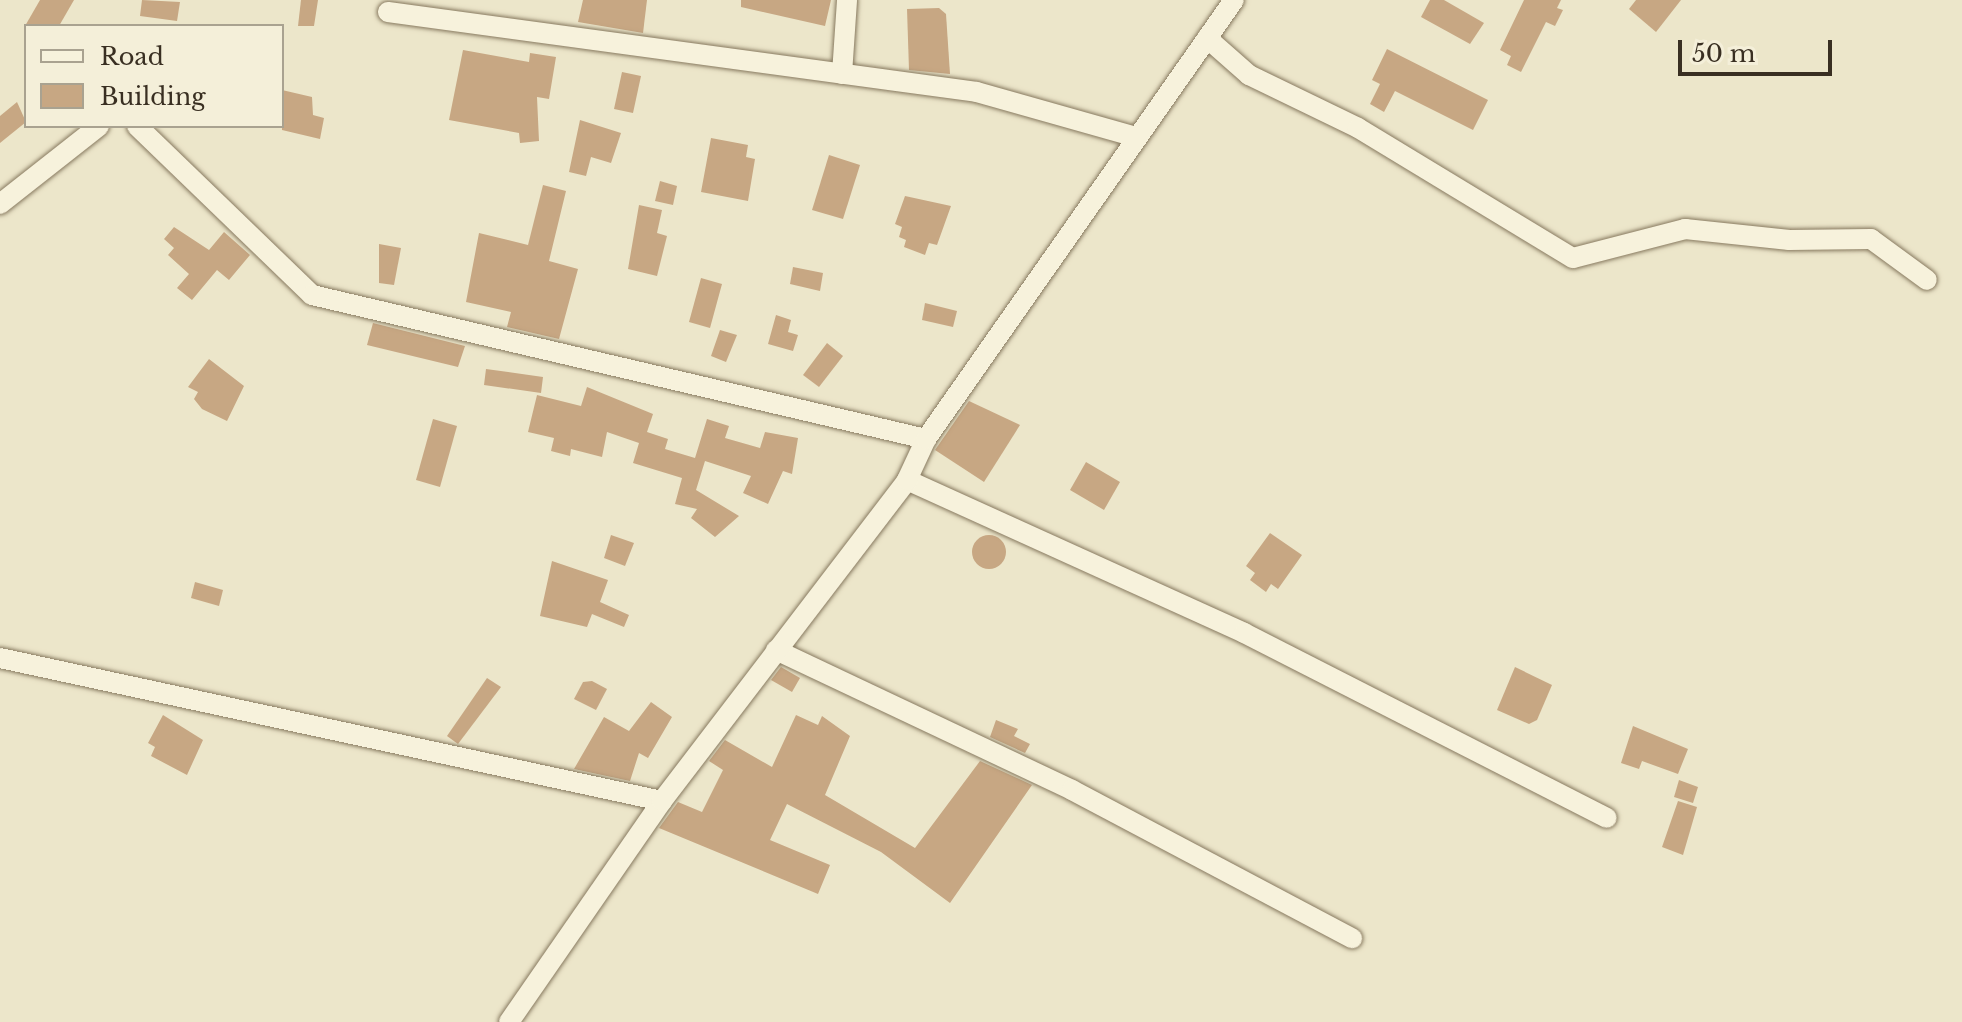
<!DOCTYPE html>
<html>
<head>
<meta charset="utf-8">
<style>
  body { margin:0 }
  #map { position:relative; width:1962px; height:1022px; overflow:hidden; background:#ece6ca; font-family:"Libre Baskerville",serif }
  div>[style] { position:absolute }
  .building>* { inset:0; background:#c7a783 }
  .round { border-radius:50% }
  .roads { filter:drop-shadow(0 0 2px #87795f) drop-shadow(0 0 2px #87795f) }
  .minor>* { height:20px; margin:-10px; padding:0 10px; transform-origin:10px; border-radius:10px; background:#f7f2dc }
  span { translate:-50% -50%; white-space:nowrap; text-align:center; line-height:1.15; -webkit-text-stroke:6px #f4efd9; paint-order:stroke }
  .legend { position:absolute; left:24px; top:24px; width:260px; height:104px; box-sizing:border-box; background:#f4efd9; border:2px solid #a9a290; margin:0; padding:10px 14px; list-style:none; font-size:24px; color:#392f22 }
  .legend li { display:flex; align-items:center; gap:16px; height:40px }
  .legend b { width:40px; border:2px solid #a9a290 }
  .scale { position:absolute; left:1678px; top:40px; width:154px; height:36px; box-sizing:border-box; border:4px solid #392f22; border-top:0; padding-left:10px; font-size:24px; line-height:28px; white-space:nowrap; color:#392f22; -webkit-text-stroke:6px #f4efd9; paint-order:stroke }
</style>
</head>
<body>
<div id="map">
  <div class="building">
    <div style="clip-path:polygon(40px 0,74px 0,59px 26px,25px 26px)"></div>
    <div style="clip-path:polygon(142px 0,180px 2px,177px 21px,140px 16px)"></div>
    <div style="clip-path:polygon(301px 0,318px 0,314px 26px,298px 26px)"></div>
    <div style="clip-path:polygon(583px 0,647px 0,643px 33px,578px 22px)"></div>
    <div style="clip-path:polygon(741px 0,831px 0,825px 26px,741px 7px)"></div>
    <div style="clip-path:polygon(1430px 0,1444px 0,1484px 23px,1470px 44px,1421px 17px)"></div>
    <div style="clip-path:polygon(1524px 0,1561px 0,1557px 8px,1563px 10px,1555px 26px,1546px 22px,1521px 72px,1507px 65px,1511px 56px,1500px 50px)"></div>
    <div style="clip-path:polygon(1636px 0,1681px 0,1656px 32px,1629px 9px)"></div>
    <div style="clip-path:polygon(939px 8px,946px 14px,950px 74px,909px 70px,907px 9px)"></div>
    <div style="clip-path:polygon(1387px 49px,1488px 100px,1473px 130px,1395px 91px,1384px 112px,1370px 104px,1380px 84px,1372px 80px)"></div>
    <div style="clip-path:polygon(463px 50px,529px 62px,530px 53px,556px 57px,549px 99px,537px 97px,539px 141px,520px 143px,519px 133px,449px 120px)"></div>
    <div style="clip-path:polygon(622px 72px,641px 76px,633px 113px,614px 109px)"></div>
    <div style="clip-path:polygon(282px 90px,312px 97px,313px 115px,324px 118px,320px 139px,282px 130px)"></div>
    <div style="clip-path:polygon(17px 102px,26px 122px,0 143px,0 116px)"></div>
    <div style="clip-path:polygon(580px 120px,621px 133px,611px 163px,591px 157px,586px 176px,569px 172px)"></div>
    <div style="clip-path:polygon(711px 138px,748px 145px,746px 157px,755px 159px,748px 201px,701px 192px)"></div>
    <div style="clip-path:polygon(829px 155px,860px 165px,843px 219px,812px 210px)"></div>
    <div style="clip-path:polygon(660px 181px,677px 186px,673px 205px,655px 201px)"></div>
    <div style="clip-path:polygon(543px 185px,566px 191px,549px 261px,578px 269px,559px 339px,507px 327px,511px 312px,466px 302px,479px 233px,528px 245px)"></div>
    <div style="clip-path:polygon(905px 196px,951px 206px,937px 245px,929px 243px,925px 255px,904px 247px,906px 240px,899px 237px,902px 227px,895px 224px)"></div>
    <div style="clip-path:polygon(639px 205px,662px 210px,657px 233px,667px 236px,657px 276px,628px 269px)"></div>
    <div style="clip-path:polygon(174px 227px,209px 250px,224px 232px,250px 255px,229px 280px,217px 270px,192px 300px,177px 288px,189px 274px,168px 255px,174px 248px,164px 239px)"></div>
    <div style="clip-path:polygon(379px 244px,401px 248px,394px 285px,379px 283px)"></div>
    <div style="clip-path:polygon(793px 267px,823px 273px,820px 291px,790px 284px)"></div>
    <div style="clip-path:polygon(701px 278px,722px 284px,710px 328px,689px 322px)"></div>
    <div style="clip-path:polygon(925px 303px,957px 311px,953px 327px,922px 320px)"></div>
    <div style="clip-path:polygon(776px 315px,791px 320px,788px 332px,798px 335px,793px 351px,768px 344px)"></div>
    <div style="clip-path:polygon(373px 323px,465px 346px,458px 367px,367px 345px)"></div>
    <div style="clip-path:polygon(720px 330px,737px 335px,726px 362px,711px 356px)"></div>
    <div style="clip-path:polygon(827px 343px,843px 356px,819px 387px,803px 375px)"></div>
    <div style="clip-path:polygon(209px 359px,244px 386px,227px 421px,202px 409px,194px 399px,198px 392px,188px 387px)"></div>
    <div style="clip-path:polygon(486px 369px,543px 377px,541px 393px,484px 385px)"></div>
    <div style="clip-path:polygon(587px 387px,653px 414px,647px 432px,668px 439px,665px 449px,695px 458px,707px 419px,729px 426px,725px 438px,760px 448px,765px 432px,798px 438px,792px 474px,783px 471px,768px 504px,743px 493px,751px 476px,705px 461px,696px 490px,739px 516px,715px 537px,691px 518px,697px 509px,675px 504px,682px 478px,633px 463px,639px 443px,607px 432px,602px 457px,571px 449px,570px 456px,551px 451px,554px 438px,528px 432px,537px 395px,581px 406px)"></div>
    <div style="clip-path:polygon(969px 401px,1020px 425px,984px 482px,935px 450px)"></div>
    <div style="clip-path:polygon(433px 419px,457px 426px,440px 487px,416px 480px)"></div>
    <div style="clip-path:polygon(1086px 462px,1120px 482px,1104px 510px,1070px 490px)"></div>
    <div style="clip-path:polygon(1270px 533px,1302px 555px,1278px 589px,1271px 584px,1266px 592px,1250px 580px,1255px 573px,1246px 566px)"></div>
    <div style="clip-path:polygon(611px 535px,634px 543px,625px 566px,604px 558px)"></div>
    <div class="round" style="left:972px;top:535px;width:34px;height:34px"></div>
    <div style="clip-path:polygon(552px 561px,608px 580px,600px 602px,629px 615px,624px 627px,592px 614px,587px 627px,540px 616px)"></div>
    <div style="clip-path:polygon(195px 582px,223px 590px,219px 606px,191px 598px)"></div>
    <div style="clip-path:polygon(781px 667px,800px 678px,792px 692px,771px 680px)"></div>
    <div style="clip-path:polygon(1515px 667px,1552px 685px,1537px 720px,1529px 724px,1497px 710px)"></div>
    <div style="clip-path:polygon(487px 678px,501px 687px,458px 744px,447px 736px)"></div>
    <div style="clip-path:polygon(592px 681px,607px 689px,596px 710px,574px 699px,583px 682px)"></div>
    <div style="clip-path:polygon(651px 702px,672px 717px,648px 758px,639px 753px,630px 781px,574px 769px,604px 717px,629px 731px)"></div>
    <div style="clip-path:polygon(163px 715px,203px 740px,187px 775px,151px 756px,155px 747px,148px 743px)"></div>
    <div style="clip-path:polygon(796px 715px,818px 725px,822px 716px,850px 736px,825px 795px,915px 848px,980px 761px,1032px 785px,950px 903px,881px 852px,787px 804px,770px 840px,830px 865px,818px 894px,659px 828px,678px 802px,702px 812px,723px 770px,709px 761px,725px 740px,772px 767px)"></div>
    <div style="clip-path:polygon(996px 720px,1018px 729px,1014px 736px,1030px 744px,1025px 753px,990px 737px)"></div>
    <div style="clip-path:polygon(1633px 726px,1688px 749px,1678px 774px,1642px 761px,1639px 769px,1621px 763px)"></div>
    <div style="clip-path:polygon(1679px 780px,1698px 787px,1693px 803px,1674px 797px)"></div>
    <div style="clip-path:polygon(1678px 801px,1697px 807px,1683px 855px,1662px 847px)"></div>
  </div>
  <div class="roads">
    <div class="minor">
      <div style="left:388px;top:12px;width:594px;rotate:7.73deg"></div>
      <div style="left:977px;top:92px;width:165px;rotate:15.8deg"></div>
      <div style="left:1207px;top:38px;width:56px;rotate:41.4deg"></div>
      <div style="left:1249px;top:75px;width:121px;rotate:25.9deg"></div>
      <div style="left:1358px;top:128px;width:251px;rotate:31.2deg"></div>
      <div style="left:1573px;top:258px;width:116px;rotate:-14.5deg"></div>
      <div style="left:1685px;top:229px;width:105px;rotate:6deg"></div>
      <div style="left:1789px;top:240px;width:82px;rotate:-0.7deg"></div>
      <div style="left:1871px;top:239px;width:69px;rotate:36.2deg"></div>
      <div style="left:842px;top:74px;width:74px;rotate:-86.1deg"></div>
      <div style="left:137px;top:126px;width:243px;rotate:44deg"></div>
      <div style="left:312px;top:295px;width:631px;rotate:13.2deg"></div>
      <div style="left:0;top:204px;width:126px;rotate:-38.2deg"></div>
      <div style="left:907px;top:480px;width:370px;rotate:24.4deg"></div>
      <div style="left:1244px;top:633px;width:407px;rotate:27deg"></div>
      <div style="left:776px;top:650px;width:327px;rotate:25.3deg"></div>
      <div style="left:1072px;top:790px;width:317px;rotate:27.9deg"></div>
      <div style="left:0;top:658px;width:677px;rotate:12.19deg"></div>
      <div style="left:509px;top:1022px;width:269px;rotate:-55.3deg"></div>
      <div style="left:662px;top:801px;width:404px;rotate:-52.6deg"></div>
      <div style="left:907px;top:480px;width:45px;rotate:-65.1deg"></div>
      <div style="left:926px;top:439px;width:536px;rotate:-54.95deg"></div>
    </div>
  </div>
  <ul class="legend">
  <li><b style="height:10px;background:#f7f2dc"></b>Road</li>
  <li><b style="height:22px;background:#c7a783"></b>Building</li>
  </ul>
  <div class="scale">50 m</div>
</div>
</body>
</html>
